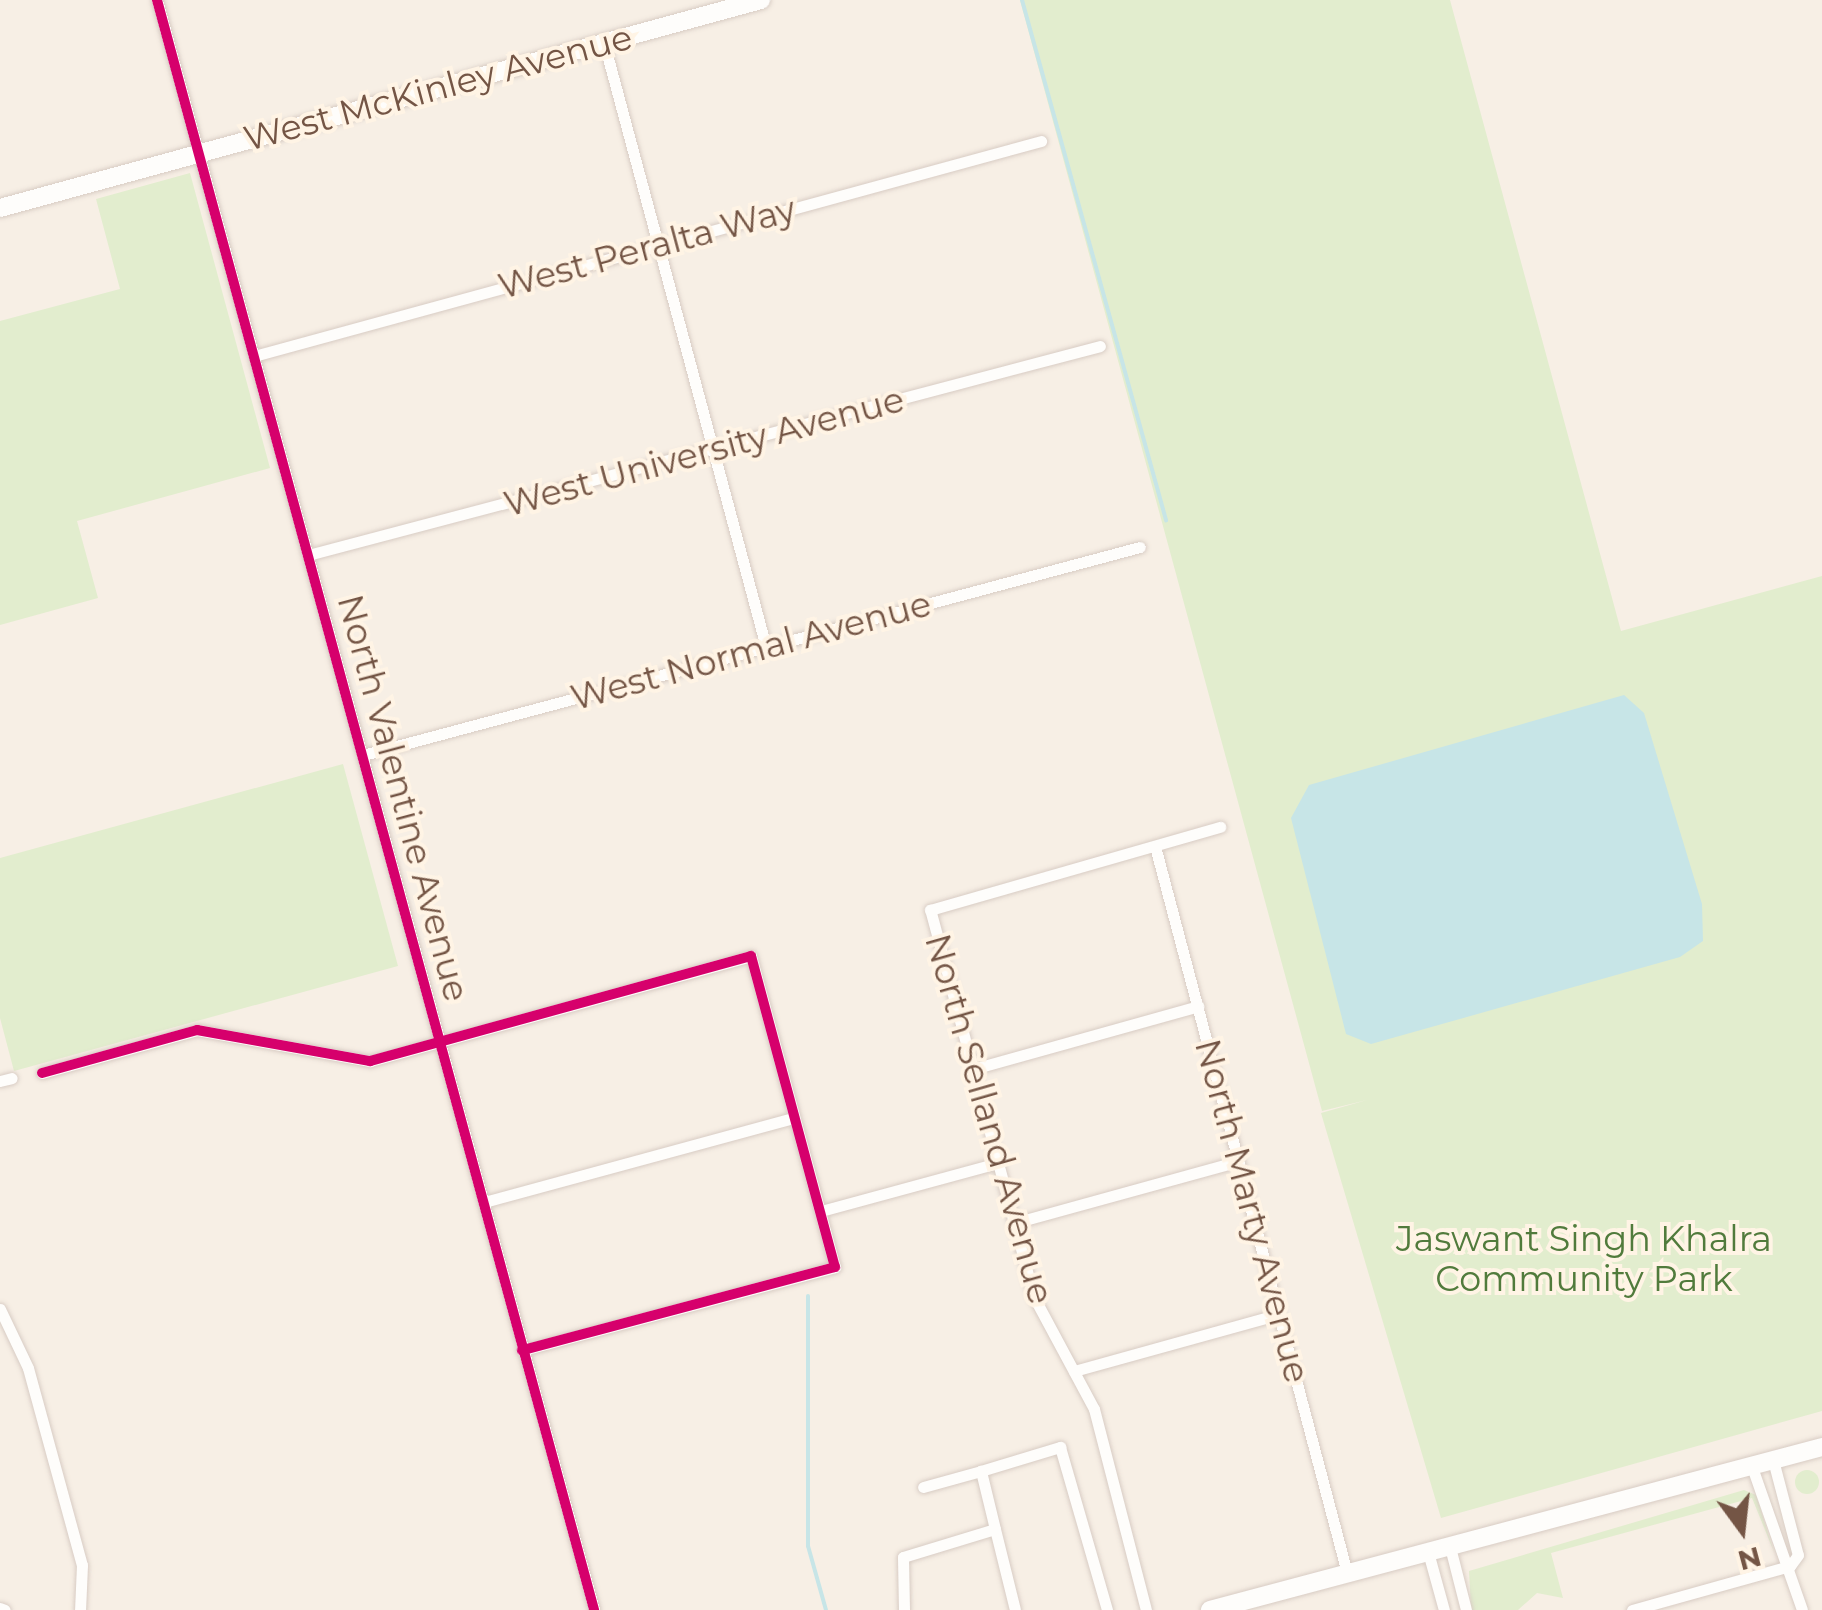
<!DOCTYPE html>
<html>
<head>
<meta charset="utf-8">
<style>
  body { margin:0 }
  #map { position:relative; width:1822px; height:1610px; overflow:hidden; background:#f7efe5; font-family:Montserrat,sans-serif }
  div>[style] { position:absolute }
  .green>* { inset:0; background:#e2edce }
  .round { border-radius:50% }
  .water>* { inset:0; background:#c7e5e7 }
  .stream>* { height:4px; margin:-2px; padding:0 2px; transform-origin:2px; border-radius:2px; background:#c7e5e7 }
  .roads { filter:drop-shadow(0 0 2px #d8ccc4) drop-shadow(0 0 2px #d8ccc4) }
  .minor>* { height:11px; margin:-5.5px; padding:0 5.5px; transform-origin:5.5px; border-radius:5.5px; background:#fefdfb }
  .secondary>* { height:18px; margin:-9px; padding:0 9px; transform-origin:9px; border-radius:9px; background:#fefdfb }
  .cycleway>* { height:10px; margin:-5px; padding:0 5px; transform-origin:5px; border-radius:5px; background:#d6006c }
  span { translate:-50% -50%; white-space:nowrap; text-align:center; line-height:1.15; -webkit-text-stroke:8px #fff4e5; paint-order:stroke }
  .street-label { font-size:35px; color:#745545 }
  .park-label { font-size:35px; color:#517b3c }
  .north { position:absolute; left:1692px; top:1480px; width:100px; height:100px; -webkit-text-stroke:8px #fff4e5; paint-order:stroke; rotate:165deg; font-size:28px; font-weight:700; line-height:40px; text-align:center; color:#745545 }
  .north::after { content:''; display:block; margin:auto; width:35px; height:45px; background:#745545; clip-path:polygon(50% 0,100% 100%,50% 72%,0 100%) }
</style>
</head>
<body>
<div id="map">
  <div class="green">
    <div style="clip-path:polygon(1020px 0,1450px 0,1621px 631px,1822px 576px,1822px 1411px,1441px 1518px,1321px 1113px,1367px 1100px,1322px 1111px)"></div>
    <div style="clip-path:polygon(190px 173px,270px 468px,77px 521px,98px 598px,0 625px,0 321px,120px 289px,96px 199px)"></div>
    <div style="clip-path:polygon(343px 764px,398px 966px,14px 1071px,0 1018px,0 858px)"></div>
    <div class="round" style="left:1795px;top:1470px;width:24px;height:24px"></div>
    <div style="clip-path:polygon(1744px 1490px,1756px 1495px,1774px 1552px,1752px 1498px,1551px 1553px,1563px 1598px,1537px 1593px,1518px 1610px,1471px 1610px,1469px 1571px)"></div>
  </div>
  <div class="water">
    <div style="clip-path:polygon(1624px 695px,1644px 713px,1702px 904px,1703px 941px,1680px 957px,1371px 1044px,1346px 1034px,1291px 818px,1309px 785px)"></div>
  </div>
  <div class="stream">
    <div style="left:1022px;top:0;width:540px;rotate:74.52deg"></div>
    <div style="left:808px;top:1296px;width:250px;rotate:90deg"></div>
    <div style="left:808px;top:1546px;width:66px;rotate:74.3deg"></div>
  </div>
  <div class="roads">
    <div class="minor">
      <div style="left:157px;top:0;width:1668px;rotate:74.81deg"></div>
      <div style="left:604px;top:43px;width:625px;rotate:74.99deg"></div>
      <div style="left:254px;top:356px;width:816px;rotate:-15.28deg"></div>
      <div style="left:308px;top:555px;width:819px;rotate:-14.78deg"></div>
      <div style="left:363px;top:755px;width:804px;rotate:-14.99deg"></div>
      <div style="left:1156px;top:850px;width:748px;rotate:75.2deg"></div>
      <div style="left:973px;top:1069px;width:234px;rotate:-15.6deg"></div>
      <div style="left:42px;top:1073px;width:161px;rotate:-15.5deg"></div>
      <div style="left:197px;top:1030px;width:176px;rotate:10.2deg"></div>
      <div style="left:370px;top:1061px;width:395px;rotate:-15.4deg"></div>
      <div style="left:751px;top:956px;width:322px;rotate:74.9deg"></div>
      <div style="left:835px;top:1267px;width:324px;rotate:165.1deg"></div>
      <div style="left:0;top:1081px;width:12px;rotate:-14deg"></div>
      <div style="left:484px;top:1202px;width:320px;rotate:-15.2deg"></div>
      <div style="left:821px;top:1211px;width:183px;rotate:-15.2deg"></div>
      <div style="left:1014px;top:1223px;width:233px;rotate:-15.4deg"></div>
      <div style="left:0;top:1309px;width:65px;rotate:64.6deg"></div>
      <div style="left:28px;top:1368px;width:204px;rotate:74.7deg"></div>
      <div style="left:82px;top:1565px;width:45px;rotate:92.5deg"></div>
      <div style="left:1074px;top:1371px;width:213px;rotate:-15.5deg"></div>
      <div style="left:1773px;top:1460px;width:98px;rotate:75.3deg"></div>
      <div style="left:1798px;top:1555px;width:14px;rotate:126deg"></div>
      <div style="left:1752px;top:1467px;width:151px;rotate:70.7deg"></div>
      <div style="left:981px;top:1471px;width:83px;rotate:-16.9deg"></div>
      <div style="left:1060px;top:1447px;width:170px;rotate:73.9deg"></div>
      <div style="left:995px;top:1529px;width:83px;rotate:76.1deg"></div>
      <div style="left:1450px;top:1547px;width:65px;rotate:75.7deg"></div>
      <div style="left:1428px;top:1552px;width:60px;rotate:74.6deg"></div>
      <div style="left:0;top:1608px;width:5px;rotate:22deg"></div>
      <div style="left:904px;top:1610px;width:53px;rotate:-91.1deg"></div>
      <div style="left:903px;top:1557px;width:96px;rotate:-16.9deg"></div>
      <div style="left:995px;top:1529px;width:60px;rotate:-103.6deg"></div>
      <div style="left:981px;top:1471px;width:60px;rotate:164.6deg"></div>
      <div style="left:1146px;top:1610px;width:208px;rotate:-104.5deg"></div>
      <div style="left:1094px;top:1409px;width:127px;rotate:-118.2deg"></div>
      <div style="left:1034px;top:1297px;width:401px;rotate:-105deg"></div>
      <div style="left:930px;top:910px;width:302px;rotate:-16deg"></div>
      <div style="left:1632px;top:1610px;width:164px;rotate:-15.6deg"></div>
    </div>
    <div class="secondary">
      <div style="left:0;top:208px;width:789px;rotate:-15.29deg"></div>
      <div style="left:1210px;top:1610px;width:633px;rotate:-14.91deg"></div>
    </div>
  </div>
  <div class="cycleway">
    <div style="left:157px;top:0;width:1668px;rotate:74.81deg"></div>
    <div style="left:42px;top:1073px;width:161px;rotate:-15.5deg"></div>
    <div style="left:197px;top:1030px;width:176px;rotate:10.2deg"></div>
    <div style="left:370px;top:1061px;width:395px;rotate:-15.4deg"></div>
    <div style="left:751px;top:956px;width:322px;rotate:74.9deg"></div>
    <div style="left:835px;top:1267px;width:324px;rotate:165.1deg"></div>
  </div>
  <div class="street-label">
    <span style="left:438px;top:88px;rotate:-15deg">West McKinley Avenue</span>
    <span style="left:647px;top:248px;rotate:-15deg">West Peralta Way</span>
    <span style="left:704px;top:452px;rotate:-15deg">West University Avenue</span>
    <span style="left:751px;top:651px;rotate:-15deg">West Normal Avenue</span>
    <span style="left:403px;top:798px;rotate:75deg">North Valentine Avenue</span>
    <span style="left:989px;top:1119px;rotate:74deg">North Selland Avenue</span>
    <span style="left:1252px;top:1211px;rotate:75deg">North Marty Avenue</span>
  </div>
  <div class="park-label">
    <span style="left:1584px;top:1259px">Jaswant Singh Khalra<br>Community Park</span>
  </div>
  <div class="north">N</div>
</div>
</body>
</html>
